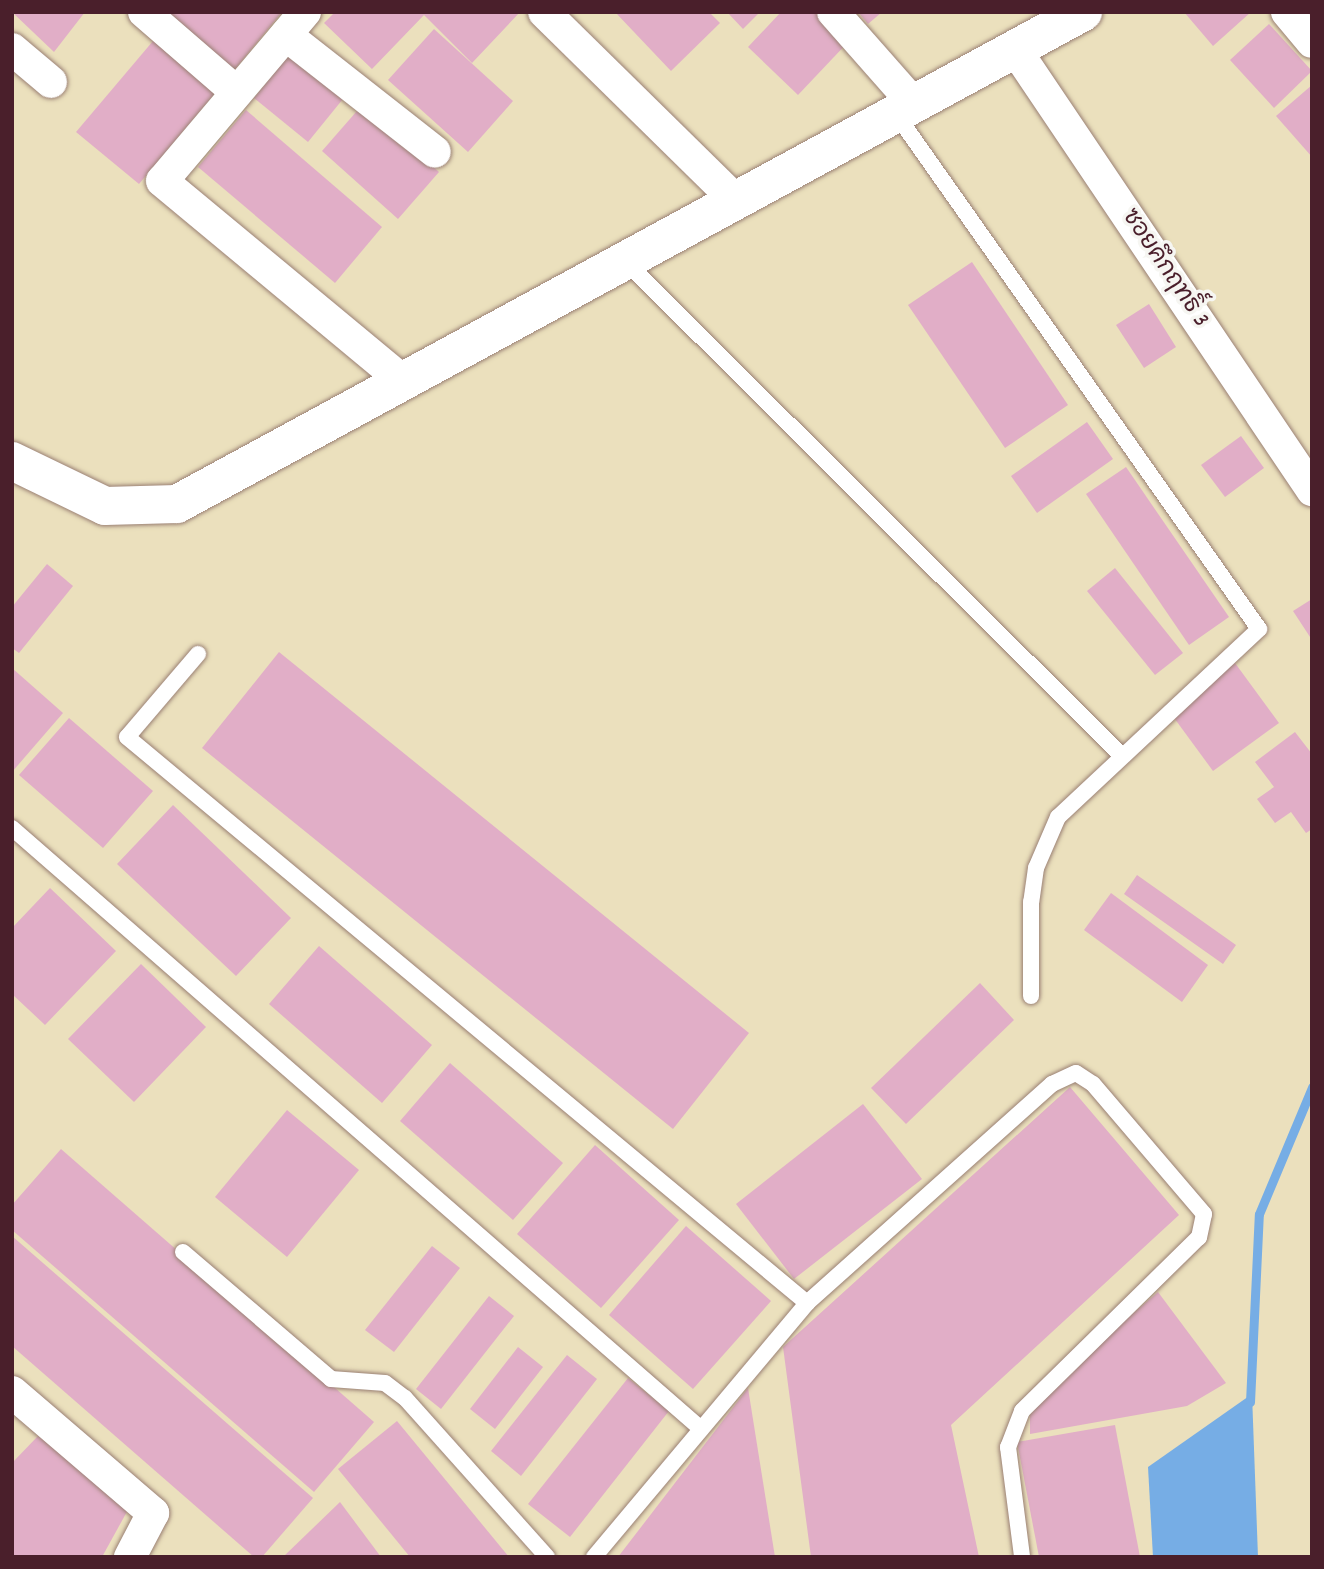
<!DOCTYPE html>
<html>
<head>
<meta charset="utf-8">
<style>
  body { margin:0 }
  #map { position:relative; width:1324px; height:1569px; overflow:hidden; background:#ebe0bd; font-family:Dekko,"Playpen Sans Thai",sans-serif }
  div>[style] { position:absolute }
  .water>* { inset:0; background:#76ade5 }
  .stream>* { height:9px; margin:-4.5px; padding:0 4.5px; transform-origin:4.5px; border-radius:4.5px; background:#76ade5 }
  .building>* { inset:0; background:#e1aec7 }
  .roads { filter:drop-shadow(0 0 2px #9a8074) drop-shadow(0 0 2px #9a8074) }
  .service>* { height:16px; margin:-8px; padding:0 8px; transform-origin:8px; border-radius:8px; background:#fff }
  .minor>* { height:32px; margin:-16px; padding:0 16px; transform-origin:16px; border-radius:16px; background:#fff }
  .tertiary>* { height:38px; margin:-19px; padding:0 19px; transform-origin:19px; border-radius:19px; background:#fff }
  span { translate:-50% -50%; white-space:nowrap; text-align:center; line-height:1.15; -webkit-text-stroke:7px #f6f6f2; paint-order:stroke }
  .street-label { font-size:24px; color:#4a1f2b }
  .frame { position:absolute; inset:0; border:14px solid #4a1f2b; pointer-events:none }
</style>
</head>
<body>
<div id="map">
  <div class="water">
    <div style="clip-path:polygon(1252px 1394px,1258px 1557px,1153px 1557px,1148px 1467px)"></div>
  </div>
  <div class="stream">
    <div style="left:1250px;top:1402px;width:188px;rotate:-87.3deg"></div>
    <div style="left:1259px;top:1214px;width:138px;rotate:-67.3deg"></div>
  </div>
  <div class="building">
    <div style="clip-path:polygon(12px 12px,85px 12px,54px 52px)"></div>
    <div style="clip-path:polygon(173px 12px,282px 12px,231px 74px,166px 20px)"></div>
    <div style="clip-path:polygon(335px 12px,520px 12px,472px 63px,424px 15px,372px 69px,324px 23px)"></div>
    <div style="clip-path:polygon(615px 12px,709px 12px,720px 23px,671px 71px)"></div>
    <div style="clip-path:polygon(727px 12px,760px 12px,743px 29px)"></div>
    <div style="clip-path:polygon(781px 12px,823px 12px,851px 39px,798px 95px,748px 47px)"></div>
    <div style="clip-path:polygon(858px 12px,882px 12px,868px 24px)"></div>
    <div style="clip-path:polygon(1184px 12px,1251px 12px,1213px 46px)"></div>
    <div style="clip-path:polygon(1269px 24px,1312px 71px,1274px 108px,1230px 60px)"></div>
    <div style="clip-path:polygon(434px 29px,513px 101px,468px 152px,388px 80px)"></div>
    <div style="clip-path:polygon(153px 41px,215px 93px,139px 184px,76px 132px)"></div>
    <div style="clip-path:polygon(293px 50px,347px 94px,308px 142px,254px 98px)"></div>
    <div style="clip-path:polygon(1312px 85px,1312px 157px,1276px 116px)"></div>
    <div style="clip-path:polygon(363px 104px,439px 172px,398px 219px,322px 151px)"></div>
    <div style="clip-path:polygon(246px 110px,382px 227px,335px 283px,198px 167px)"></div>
    <div style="clip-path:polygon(972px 262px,1068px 405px,1005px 448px,908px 305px)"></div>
    <div style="clip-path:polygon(1149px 304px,1176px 347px,1144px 368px,1116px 325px)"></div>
    <div style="clip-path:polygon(1087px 422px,1113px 459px,1037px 513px,1011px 476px)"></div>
    <div style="clip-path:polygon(1241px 436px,1264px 468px,1225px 497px,1201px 465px)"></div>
    <div style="clip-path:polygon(1126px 467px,1229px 617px,1189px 645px,1086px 494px)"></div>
    <div style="clip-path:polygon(47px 564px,73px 586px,19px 653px,12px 648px,12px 607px)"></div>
    <div style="clip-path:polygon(1115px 568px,1183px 653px,1155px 675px,1087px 591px)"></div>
    <div style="clip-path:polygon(1312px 599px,1312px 640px,1293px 611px)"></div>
    <div style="clip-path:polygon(279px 652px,749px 1033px,673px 1129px,202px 748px)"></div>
    <div style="clip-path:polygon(1235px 663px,1279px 723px,1213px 771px,1169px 711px)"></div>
    <div style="clip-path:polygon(12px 668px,63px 713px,12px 772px)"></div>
    <div style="clip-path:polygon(69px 718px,153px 791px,103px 848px,19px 775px)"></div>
    <div style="clip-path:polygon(1295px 732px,1312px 754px,1312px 829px,1306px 833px,1291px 812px,1275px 823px,1257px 799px,1274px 787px,1255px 762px)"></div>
    <div style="clip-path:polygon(173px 805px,291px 918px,236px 976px,117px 864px)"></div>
    <div style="clip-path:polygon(1137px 875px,1236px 945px,1223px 964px,1124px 894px)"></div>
    <div style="clip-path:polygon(50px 888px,116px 951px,45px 1025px,12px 994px,12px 928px)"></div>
    <div style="clip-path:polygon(1111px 893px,1208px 965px,1182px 1002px,1084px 930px)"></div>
    <div style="clip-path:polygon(319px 946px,432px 1045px,382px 1103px,269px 1004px)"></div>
    <div style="clip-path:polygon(141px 964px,206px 1027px,134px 1102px,68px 1039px)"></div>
    <div style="clip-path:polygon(980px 983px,1014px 1020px,906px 1124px,871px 1088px)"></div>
    <div style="clip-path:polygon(450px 1063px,563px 1163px,513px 1220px,400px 1121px)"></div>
    <div style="clip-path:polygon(1070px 1087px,1179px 1215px,951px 1425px,979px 1557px,811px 1557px,783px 1347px)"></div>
    <div style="clip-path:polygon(863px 1104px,922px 1179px,794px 1279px,736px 1204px)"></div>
    <div style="clip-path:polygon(287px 1110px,359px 1170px,287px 1257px,215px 1197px)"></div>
    <div style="clip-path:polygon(595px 1145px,679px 1220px,601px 1308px,517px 1234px)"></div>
    <div style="clip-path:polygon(61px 1149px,374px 1422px,314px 1492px,12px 1230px,12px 1205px)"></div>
    <div style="clip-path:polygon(686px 1226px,771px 1301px,693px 1389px,609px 1315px)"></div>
    <div style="clip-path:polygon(12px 1236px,313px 1498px,262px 1557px,254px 1557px,12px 1346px)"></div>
    <div style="clip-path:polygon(432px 1246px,460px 1268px,394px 1352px,365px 1330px)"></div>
    <div style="clip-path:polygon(1158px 1292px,1226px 1383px,1187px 1406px,1030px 1434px,1030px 1415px,1072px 1366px)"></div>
    <div style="clip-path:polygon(489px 1296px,514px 1316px,441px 1409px,416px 1389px)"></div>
    <div style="clip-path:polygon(518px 1347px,543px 1367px,495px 1429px,470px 1409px)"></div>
    <div style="clip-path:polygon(567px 1355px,597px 1379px,521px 1476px,491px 1451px)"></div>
    <div style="clip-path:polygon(628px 1378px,669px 1411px,570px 1537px,528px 1504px)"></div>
    <div style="clip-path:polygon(748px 1388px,775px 1557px,618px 1557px)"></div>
    <div style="clip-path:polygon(397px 1421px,509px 1557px,410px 1557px,338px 1469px)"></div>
    <div style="clip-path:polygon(1115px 1425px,1140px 1557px,1039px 1557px,1017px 1442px)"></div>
    <div style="clip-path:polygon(38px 1436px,129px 1508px,102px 1557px,12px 1557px,12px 1463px)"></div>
    <div style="clip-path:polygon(340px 1502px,381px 1557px,283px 1557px)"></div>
  </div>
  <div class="roads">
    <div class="service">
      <div style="left:896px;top:114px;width:630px;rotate:54.82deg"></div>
      <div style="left:1259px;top:629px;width:275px;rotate:136.9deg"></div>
      <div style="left:1058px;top:817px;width:56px;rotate:113.3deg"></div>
      <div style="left:1036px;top:868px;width:34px;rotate:98deg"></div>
      <div style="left:1031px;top:902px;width:94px;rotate:90deg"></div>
      <div style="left:625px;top:261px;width:699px;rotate:44.88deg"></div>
      <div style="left:198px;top:654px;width:109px;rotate:130.5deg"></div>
      <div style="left:127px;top:737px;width:885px;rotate:39.77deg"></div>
      <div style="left:12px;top:828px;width:911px;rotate:41.09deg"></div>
      <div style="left:183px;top:1252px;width:195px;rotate:40.6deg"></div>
      <div style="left:331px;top:1379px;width:54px;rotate:4.2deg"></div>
      <div style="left:385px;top:1383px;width:25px;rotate:37deg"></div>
      <div style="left:405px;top:1398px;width:213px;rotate:48.2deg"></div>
      <div style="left:594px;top:1557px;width:331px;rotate:-50deg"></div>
      <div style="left:807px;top:1303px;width:329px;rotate:-41.8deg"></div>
      <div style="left:1052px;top:1084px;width:26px;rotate:-25deg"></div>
      <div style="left:1076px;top:1073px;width:20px;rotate:33deg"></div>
      <div style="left:1093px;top:1084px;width:171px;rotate:49.5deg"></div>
      <div style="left:1204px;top:1214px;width:24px;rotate:102deg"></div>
      <div style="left:1199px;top:1237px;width:248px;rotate:135.5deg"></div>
      <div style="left:1022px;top:1411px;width:39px;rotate:111deg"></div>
      <div style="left:1008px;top:1447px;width:111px;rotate:82.7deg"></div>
    </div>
    <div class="minor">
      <div style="left:144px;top:12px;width:119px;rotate:40.9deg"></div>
      <div style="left:305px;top:12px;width:221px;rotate:130.2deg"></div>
      <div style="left:162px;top:181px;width:313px;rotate:39.7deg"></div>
      <div style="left:544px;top:12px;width:269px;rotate:44.5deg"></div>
      <div style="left:833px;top:12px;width:123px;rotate:48.6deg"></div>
      <div style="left:1287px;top:12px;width:39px;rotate:50deg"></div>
      <div style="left:286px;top:35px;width:189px;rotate:38.1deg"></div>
      <div style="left:12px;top:49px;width:51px;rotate:40.2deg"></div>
      <div style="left:1015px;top:49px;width:532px;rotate:56.04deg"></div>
      <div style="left:12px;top:1392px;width:186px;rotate:40.6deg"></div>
      <div style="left:153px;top:1513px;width:50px;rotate:117.6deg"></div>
    </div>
    <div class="tertiary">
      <div style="left:12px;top:461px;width:103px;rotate:25.8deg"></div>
      <div style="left:105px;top:506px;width:72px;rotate:-1.6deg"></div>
      <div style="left:177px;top:504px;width:1031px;rotate:-28.5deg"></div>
    </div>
  </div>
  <div class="street-label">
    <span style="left:1164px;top:269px;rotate:56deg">ซอยคึกฤทธิ์ 3</span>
  </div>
  <div class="frame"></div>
</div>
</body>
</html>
